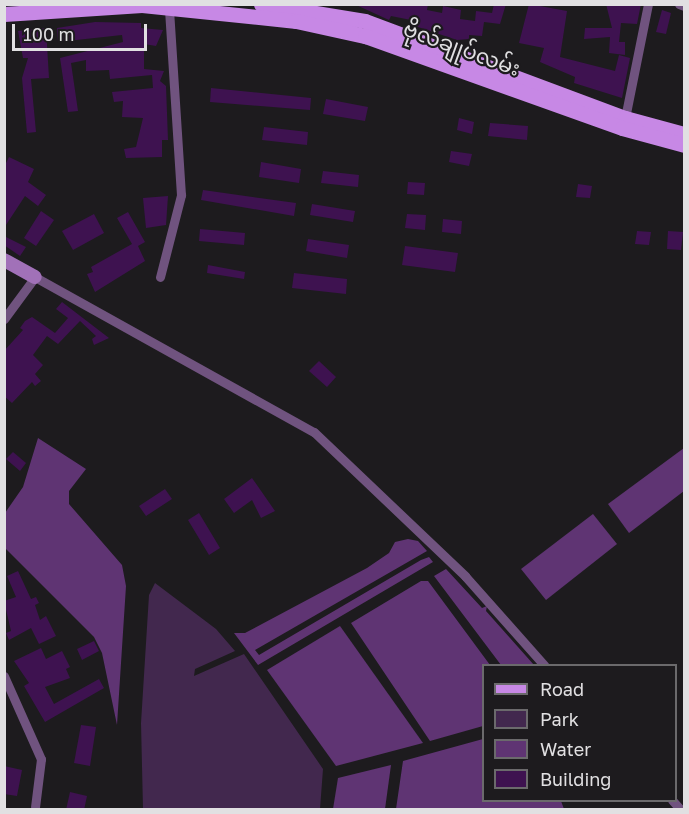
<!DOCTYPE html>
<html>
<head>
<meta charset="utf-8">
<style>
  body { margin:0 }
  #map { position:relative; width:689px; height:814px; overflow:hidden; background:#1d1b1e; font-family:"Golos Text","Noto Sans Myanmar",sans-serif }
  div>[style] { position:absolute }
  .green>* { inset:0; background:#42284e }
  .water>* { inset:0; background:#5f3473 }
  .building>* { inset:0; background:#3e1250 }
  .street>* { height:9px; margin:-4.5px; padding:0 4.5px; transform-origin:4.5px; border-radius:4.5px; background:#70537f }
  .secondary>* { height:14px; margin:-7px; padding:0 7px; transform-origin:7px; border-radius:7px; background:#a171b8 }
  .primary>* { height:15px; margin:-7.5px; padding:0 7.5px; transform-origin:7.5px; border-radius:7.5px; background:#c788e5 }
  span { translate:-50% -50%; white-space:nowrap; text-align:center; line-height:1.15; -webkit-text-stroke:4.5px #1d1b1e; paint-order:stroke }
  .street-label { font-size:21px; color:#e1e0e2 }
  .frame { position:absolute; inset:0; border:6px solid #e1e0e2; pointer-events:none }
  .legend { position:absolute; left:482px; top:664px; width:195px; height:138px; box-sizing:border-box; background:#1d1b1e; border:2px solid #6b6a6c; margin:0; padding:8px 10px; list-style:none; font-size:18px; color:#e1e0e2 }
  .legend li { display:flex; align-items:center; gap:12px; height:30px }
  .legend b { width:30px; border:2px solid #6b6a6c }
  .scale { position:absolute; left:12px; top:24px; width:135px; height:27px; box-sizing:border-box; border:3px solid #e1e0e2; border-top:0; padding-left:8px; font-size:18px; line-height:21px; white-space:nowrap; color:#e1e0e2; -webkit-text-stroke:4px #1d1b1e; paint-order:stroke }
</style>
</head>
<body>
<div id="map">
  <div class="green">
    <div style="clip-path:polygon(155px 583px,216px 629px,235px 651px,195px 669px,194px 676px,244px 654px,323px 769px,320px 809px,143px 809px,141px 723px,149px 595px)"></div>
  </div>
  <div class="water">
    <div style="clip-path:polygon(38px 438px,86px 469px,69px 491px,69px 504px,122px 565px,126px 586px,117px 725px,102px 653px,94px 637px,5px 548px,5px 513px,23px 487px)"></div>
    <div style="clip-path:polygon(684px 448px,684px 491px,629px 533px,608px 504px)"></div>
    <div style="clip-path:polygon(593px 514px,617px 544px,546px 600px,521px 569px)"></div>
    <div style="clip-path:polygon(408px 539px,418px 541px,427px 551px,255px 650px,259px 655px,421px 560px,429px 557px,433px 562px,258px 665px,234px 633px,245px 633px,367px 568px,389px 553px,395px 542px)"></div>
    <div style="clip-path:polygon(446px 569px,482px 608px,487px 606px,486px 611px,534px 665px,501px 665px,434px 576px)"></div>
    <div style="clip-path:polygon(421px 581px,428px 581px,490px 665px,484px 666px,483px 726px,430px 741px,351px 623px)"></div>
    <div style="clip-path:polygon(340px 626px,423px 743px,336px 766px,267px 670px)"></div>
    <div style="clip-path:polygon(483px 739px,484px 800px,561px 801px,564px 809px,396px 809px,403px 761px)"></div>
    <div style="clip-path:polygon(391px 765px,385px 809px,333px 809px,338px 778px)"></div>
  </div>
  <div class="building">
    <div style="clip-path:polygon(354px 4px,428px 4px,427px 10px,442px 13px,443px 6px,461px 10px,460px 19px,475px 21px,476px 11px,492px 13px,494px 4px,506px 4px,500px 24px,484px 22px,482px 36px,469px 35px,469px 39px,457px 40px,415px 26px,416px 21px,391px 16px,389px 20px)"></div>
    <div style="clip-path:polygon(529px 4px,567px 11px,560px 57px,615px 71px,619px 55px,630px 58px,622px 98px,574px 83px,575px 77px,540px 62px,544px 48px,519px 43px)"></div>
    <div style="clip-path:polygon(606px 4px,641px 4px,637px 24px,621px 23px,619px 42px,625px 42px,625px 55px,609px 53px,610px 37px,584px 39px,585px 28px,612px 28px)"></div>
    <div style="clip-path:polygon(662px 10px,671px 13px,666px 34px,656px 32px)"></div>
    <div style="clip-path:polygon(95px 22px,141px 23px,141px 28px,163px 30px,156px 46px,144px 44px,144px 69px,164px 71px,160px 81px,166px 86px,168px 140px,162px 140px,162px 157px,126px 158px,124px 149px,136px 147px,143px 118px,122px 117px,123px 101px,114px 102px,112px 92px,153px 88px,152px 75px,110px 79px,109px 70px,86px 71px,86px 60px,71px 63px,78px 111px,68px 112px,60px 58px,123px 42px,122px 35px,58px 42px,57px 28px)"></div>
    <div style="clip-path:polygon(46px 28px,49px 78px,31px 79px,36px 132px,27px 133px,22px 78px,28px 58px,23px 58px,18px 31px)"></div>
    <div style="clip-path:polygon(211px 88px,311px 98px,310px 110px,210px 102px)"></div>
    <div style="clip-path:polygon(326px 99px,368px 107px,365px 121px,323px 114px)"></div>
    <div style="clip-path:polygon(459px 118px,474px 122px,472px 134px,457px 130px)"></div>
    <div style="clip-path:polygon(490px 123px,528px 126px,527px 140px,488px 136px)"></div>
    <div style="clip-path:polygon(264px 127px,308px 132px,307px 145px,262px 140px)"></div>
    <div style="clip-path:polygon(451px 151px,472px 154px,469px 166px,449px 162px)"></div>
    <div style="clip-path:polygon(9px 157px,34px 169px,28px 182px,46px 195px,38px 206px,25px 196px,4px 228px,4px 167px)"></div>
    <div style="clip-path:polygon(261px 162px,301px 169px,299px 183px,259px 177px)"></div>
    <div style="clip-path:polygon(323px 171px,359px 175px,358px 187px,321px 183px)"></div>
    <div style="clip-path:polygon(408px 182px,425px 183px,424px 195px,407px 194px)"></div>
    <div style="clip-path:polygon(578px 184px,592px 186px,590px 198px,576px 197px)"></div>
    <div style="clip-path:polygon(203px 190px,296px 203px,294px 216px,201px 200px)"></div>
    <div style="clip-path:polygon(168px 196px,166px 225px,146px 228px,143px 198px)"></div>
    <div style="clip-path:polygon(312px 204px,355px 211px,353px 222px,310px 215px)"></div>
    <div style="clip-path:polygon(41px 211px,54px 220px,36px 246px,24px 238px)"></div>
    <div style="clip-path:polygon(128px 212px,145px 242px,138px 246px,145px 261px,95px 292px,87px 274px,93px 272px,91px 267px,132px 244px,117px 218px)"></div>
    <div style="clip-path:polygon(94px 214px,104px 233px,73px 250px,62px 231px)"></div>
    <div style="clip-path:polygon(407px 214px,426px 215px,425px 230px,405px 228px)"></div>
    <div style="clip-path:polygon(443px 219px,462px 221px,461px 234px,442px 232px)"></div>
    <div style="clip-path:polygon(200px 229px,245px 233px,244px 245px,199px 241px)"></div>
    <div style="clip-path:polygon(637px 231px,651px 232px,649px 245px,635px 244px)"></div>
    <div style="clip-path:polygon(668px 231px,683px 232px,681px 250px,667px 249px)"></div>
    <div style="clip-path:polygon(4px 236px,26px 247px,20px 256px,4px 245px)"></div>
    <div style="clip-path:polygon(308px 239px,349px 245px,347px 258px,306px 251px)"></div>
    <div style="clip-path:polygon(405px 246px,458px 253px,455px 272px,402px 265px)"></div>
    <div style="clip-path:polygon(208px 265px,245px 272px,244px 279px,207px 273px)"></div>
    <div style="clip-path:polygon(294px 273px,347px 279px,346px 294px,292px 288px)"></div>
    <div style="clip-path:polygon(62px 302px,109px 338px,94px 345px,92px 339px,96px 336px,80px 321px,58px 344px,47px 336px,33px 355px,43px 365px,35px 374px,41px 381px,35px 386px,32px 382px,12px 403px,4px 396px,4px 351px,23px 330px,20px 328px,25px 321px,32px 317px,55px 333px,68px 318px,56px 309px)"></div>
    <div style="clip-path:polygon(319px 361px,336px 377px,327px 387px,309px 371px)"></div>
    <div style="clip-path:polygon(13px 452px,26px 463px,20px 471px,6px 459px)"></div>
    <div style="clip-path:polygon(252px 478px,275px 511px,261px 518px,252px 500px,234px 513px,224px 499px)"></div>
    <div style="clip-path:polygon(165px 489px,172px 499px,146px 516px,139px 506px)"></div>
    <div style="clip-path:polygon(199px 513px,220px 548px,209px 555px,188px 520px)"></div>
    <div style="clip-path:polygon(18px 571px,31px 599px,36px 597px,39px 603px,35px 605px,40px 620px,46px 616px,56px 636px,39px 644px,31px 628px,9px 640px,6px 633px,11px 631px,4px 601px,16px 597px,7px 576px)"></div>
    <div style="clip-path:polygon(94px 641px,99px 651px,82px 660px,77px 649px)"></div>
    <div style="clip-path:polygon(41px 648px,46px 659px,62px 651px,70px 667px,66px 669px,70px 678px,45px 687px,54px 704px,99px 679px,104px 688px,45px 722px,24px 686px,29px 683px,14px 661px)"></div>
    <div style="clip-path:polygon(81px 725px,96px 727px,90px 766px,74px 763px)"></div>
    <div style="clip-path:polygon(4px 766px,22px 770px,17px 796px,4px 794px)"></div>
    <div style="clip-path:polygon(70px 792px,87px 796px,84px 810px,66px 810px)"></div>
  </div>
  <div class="street">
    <div style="left:679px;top:4px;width:5px;rotate:22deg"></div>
    <div style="left:624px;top:123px;width:121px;rotate:-78.6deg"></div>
    <div style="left:160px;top:277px;width:85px;rotate:-75.6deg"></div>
    <div style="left:181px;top:195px;width:188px;rotate:-93.7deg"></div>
    <div style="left:4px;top:319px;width:52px;rotate:-53.6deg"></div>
    <div style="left:35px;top:277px;width:319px;rotate:29.1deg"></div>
    <div style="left:314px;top:432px;width:209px;rotate:43.6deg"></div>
    <div style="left:465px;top:576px;width:120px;rotate:48.4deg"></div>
    <div style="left:4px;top:676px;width:91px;rotate:66deg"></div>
    <div style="left:41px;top:759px;width:48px;rotate:97.1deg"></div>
    <div style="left:672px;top:800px;width:13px;rotate:48deg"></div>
  </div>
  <div class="secondary">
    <div style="left:4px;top:260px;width:35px;rotate:29deg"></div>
  </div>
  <div class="primary">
    <div style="left:261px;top:4px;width:105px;rotate:9.3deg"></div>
    <div style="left:365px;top:21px;width:278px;rotate:20.5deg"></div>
    <div style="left:625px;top:118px;width:61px;rotate:15.2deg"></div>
    <div style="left:4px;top:14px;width:138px;rotate:-3.7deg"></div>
    <div style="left:142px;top:5px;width:155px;rotate:5.9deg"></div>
    <div style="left:296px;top:21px;width:71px;rotate:12.3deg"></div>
    <div style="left:365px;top:36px;width:273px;rotate:19.7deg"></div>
    <div style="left:622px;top:128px;width:64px;rotate:15.3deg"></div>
  </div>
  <div class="street-label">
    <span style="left:462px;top:48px;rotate:20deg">ဗိုလ်ချုပ်လမ်း</span>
  </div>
  <div class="frame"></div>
  <ul class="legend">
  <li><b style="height:8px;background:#c788e5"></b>Road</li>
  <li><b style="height:16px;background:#42284e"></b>Park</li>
  <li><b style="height:16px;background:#5f3473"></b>Water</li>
  <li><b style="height:16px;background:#3e1250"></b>Building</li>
  </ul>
  <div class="scale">100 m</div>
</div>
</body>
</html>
